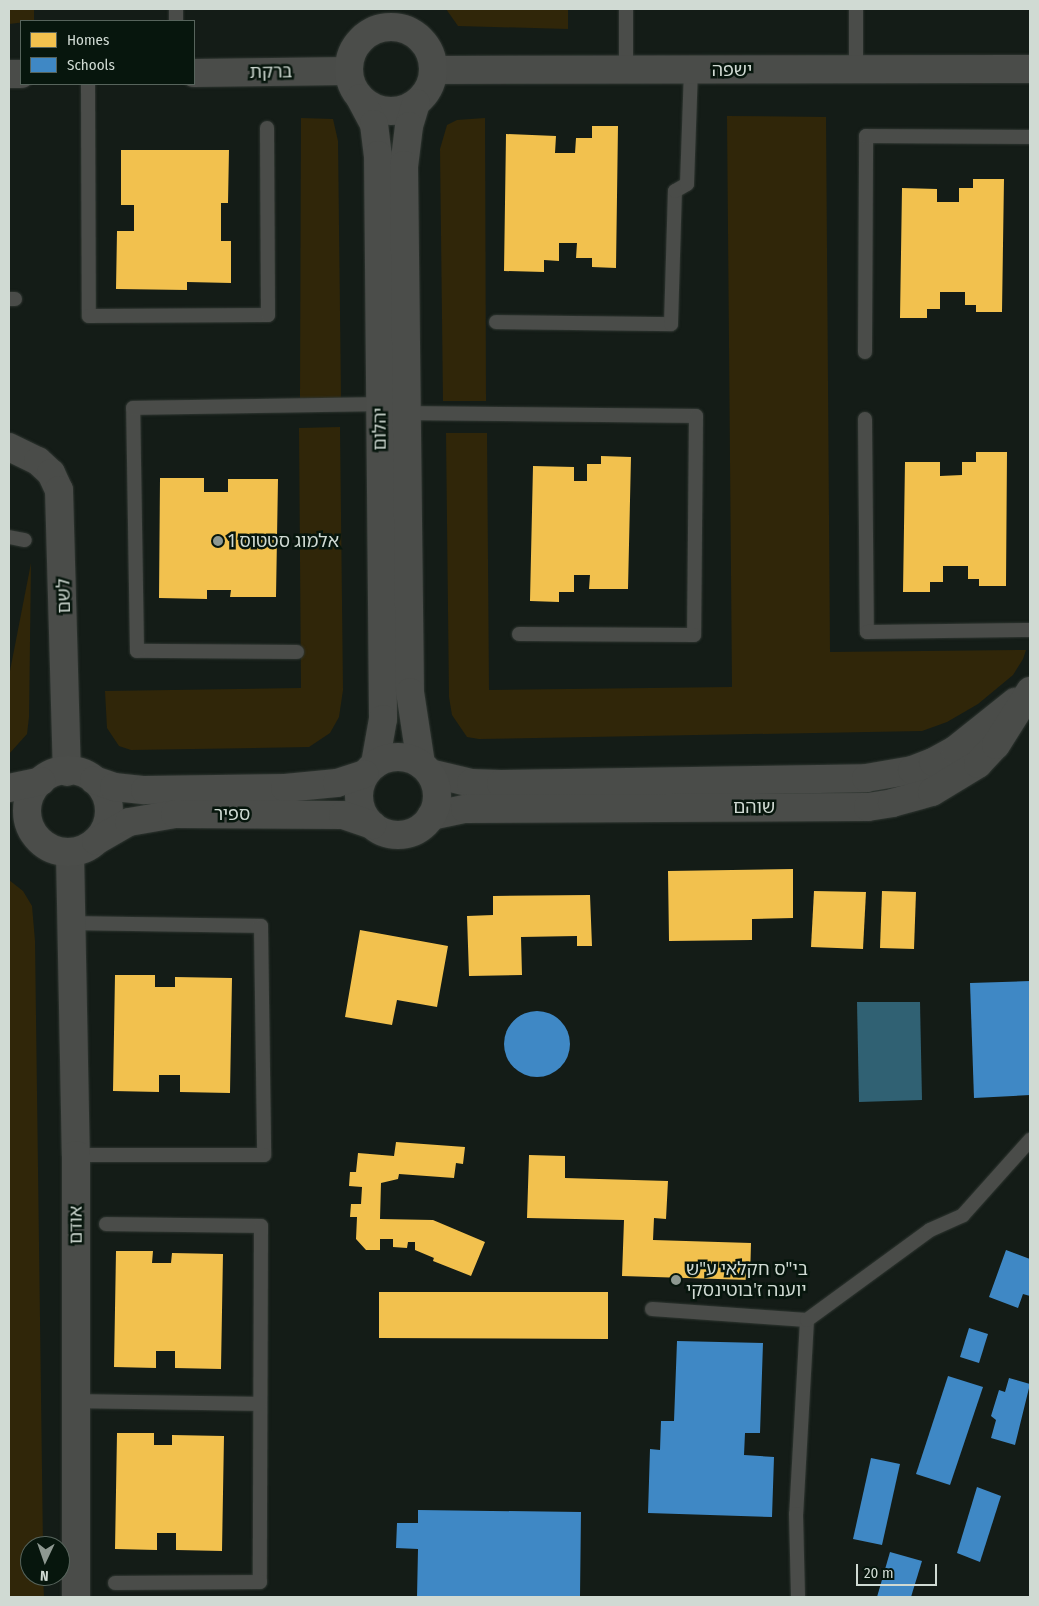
<!DOCTYPE html>
<html>
<head>
<meta charset="utf-8">
<style>
  body { margin:0 }
  #map { position:relative; width:1039px; height:1606px; overflow:hidden; background:#141c17; font-family:"Fira Sans Condensed","Noto Sans Hebrew",sans-serif }
  div>[style] { position:absolute }
  .green>* { inset:0; background:#302609 }
  .water>* { inset:0; background:#306173 }
  .homes>* { inset:0; background:#f2c14e }
  .schools>* { inset:0; background:#3f88c5 }
  .round { border-radius:50% }
  .roads { filter:drop-shadow(0 0 1px #2f3631) drop-shadow(0 0 1px #2f3631) }
  .lane>* { height:14px; margin:-7px; padding:0 7px; transform-origin:7px; border-radius:7px; background:#4a4c49 }
  .street>* { height:28px; margin:-14px; padding:0 14px; transform-origin:14px; border-radius:14px; background:#4a4c49 }
  .secondary>* { height:28px; margin:-14px; padding:0 14px; transform-origin:14px; border-radius:14px; background:#4b4d4a }
  .secondary>.ring { margin:-14px; padding:0; box-sizing:content-box; background:none; border:28px solid #4b4d4a; border-radius:50% }
  .dots>* { width:14px; height:14px; translate:-50% -50%; box-sizing:border-box; border:2px solid #07160d; border-radius:50% }
  span { translate:-50% -50%; white-space:nowrap; text-align:center; line-height:1.15; -webkit-text-stroke:5px #07160d; paint-order:stroke }
  .street-label { font-size:18px; color:#d0dad3 }
  .poi-label { font-size:18px; color:#d0dad3 }
  .left { translate:0 -50%; text-align:left }
  .frame { position:absolute; inset:0; border:10px solid #d0dad3; pointer-events:none }
  .legend { position:absolute; left:20px; top:20px; width:175px; height:65px; box-sizing:border-box; background:#07160d; border:1px solid #57645c; margin:0; padding:6px 9px; list-style:none; font-size:15px; color:#d0dad3 }
  .legend li { display:flex; align-items:center; gap:10px; height:25px }
  .legend b { width:25px; border:1px solid #57645c }
  .north { position:absolute; left:20px; top:1536px; width:50px; height:50px; box-sizing:border-box; background:#07160d; border:1px solid #57645c; border-radius:50%; rotate:183deg; font-size:14px; font-weight:700; line-height:20px; text-align:center; color:#d0dad3 }
  .north::after { content:''; display:block; margin:auto; width:18px; height:22px; background:#8e9891; clip-path:polygon(50% 0,100% 100%,50% 72%,0 100%) }
  .scale { position:absolute; left:856px; top:1564px; width:81px; height:22px; box-sizing:border-box; border:2px solid #d0dad3; border-top:0; padding-left:6px; font-size:15px; line-height:18px; white-space:nowrap; color:#d0dad3; -webkit-text-stroke:4px #07160d; paint-order:stroke }
</style>
</head>
<body>
<div id="map">
  <div class="green">
    <div style="clip-path:polygon(9px 9px,34px 9px,34px 21px,9px 24px)"></div>
    <div style="clip-path:polygon(446px 9px,568px 9px,568px 29px,458px 26px)"></div>
    <div style="clip-path:polygon(727px 116px,826px 117px,830px 652px,1026px 650px,1023px 659px,1013px 675px,978px 704px,947px 722px,922px 731px,479px 739px,467px 737px,452px 715px,449px 697px,446px 433px,487px 433px,489px 690px,732px 687px)"></div>
    <div style="clip-path:polygon(301px 118px,333px 119px,338px 141px,341px 398px,300px 398px)"></div>
    <div style="clip-path:polygon(485px 118px,486px 401px,443px 401px,440px 149px,447px 125px,457px 120px)"></div>
    <div style="clip-path:polygon(340px 427px,343px 690px,339px 717px,330px 733px,309px 747px,131px 750px,119px 746px,107px 728px,105px 691px,301px 688px,299px 428px)"></div>
    <div style="clip-path:polygon(31px 563px,29px 717px,27px 734px,9px 754px,9px 676px)"></div>
    <div style="clip-path:polygon(9px 880px,23px 891px,32px 906px,35px 941px,43px 1546px,30px 1546px,30px 1576px,43px 1576px,44px 1597px,9px 1597px)"></div>
  </div>
  <div class="water">
    <div style="clip-path:polygon(857px 1002px,920px 1002px,922px 1100px,859px 1102px)"></div>
  </div>
  <div class="homes">
    <div style="clip-path:polygon(592px 126px,618px 126px,616px 268px,592px 267px,592px 258px,576px 258px,577px 243px,559px 243px,559px 261px,544px 260px,544px 272px,504px 271px,506px 134px,556px 136px,555px 153px,575px 153px,576px 138px,592px 138px)"></div>
    <div style="clip-path:polygon(121px 150px,229px 150px,228px 203px,221px 203px,221px 241px,231px 241px,231px 283px,187px 282px,187px 290px,116px 289px,117px 231px,134px 231px,134px 205px,121px 205px)"></div>
    <div style="clip-path:polygon(973px 179px,1004px 179px,1002px 312px,976px 312px,976px 305px,965px 305px,965px 292px,940px 292px,940px 309px,927px 309px,927px 318px,900px 318px,902px 188px,937px 189px,937px 202px,959px 202px,959px 188px,973px 188px)"></div>
    <div style="clip-path:polygon(976px 452px,1007px 452px,1006px 586px,979px 586px,979px 579px,968px 579px,968px 566px,943px 566px,943px 582px,930px 582px,930px 592px,903px 592px,905px 462px,940px 462px,940px 476px,962px 475px,962px 462px,976px 462px)"></div>
    <div style="clip-path:polygon(601px 456px,631px 457px,628px 589px,589px 589px,590px 575px,574px 575px,574px 592px,559px 592px,559px 602px,530px 601px,533px 466px,574px 467px,574px 481px,587px 481px,587px 464px,601px 464px)"></div>
    <div style="clip-path:polygon(160px 478px,204px 478px,204px 492px,228px 492px,228px 479px,278px 479px,276px 597px,230px 597px,231px 590px,207px 590px,207px 599px,159px 598px)"></div>
    <div style="clip-path:polygon(793px 869px,793px 918px,752px 919px,752px 940px,669px 941px,668px 871px)"></div>
    <div style="clip-path:polygon(814px 891px,866px 892px,863px 949px,811px 947px)"></div>
    <div style="clip-path:polygon(882px 891px,916px 892px,914px 949px,880px 948px)"></div>
    <div style="clip-path:polygon(590px 895px,592px 946px,577px 946px,577px 936px,521px 937px,522px 975px,469px 976px,467px 916px,493px 915px,493px 896px)"></div>
    <div style="clip-path:polygon(360px 930px,448px 946px,437px 1007px,397px 1000px,392px 1025px,345px 1017px)"></div>
    <div style="clip-path:polygon(115px 975px,155px 975px,155px 987px,175px 987px,175px 977px,232px 978px,230px 1093px,180px 1092px,180px 1075px,159px 1075px,159px 1092px,113px 1091px)"></div>
    <div style="clip-path:polygon(396px 1142px,465px 1147px,463px 1164px,456px 1163px,454px 1178px,399px 1174px,398px 1179px,381px 1183px,380px 1219px,433px 1220px,485px 1242px,471px 1276px,433px 1261px,435px 1254px,434px 1258px,415px 1250px,415px 1242px,408px 1242px,407px 1248px,393px 1247px,393px 1239px,380px 1239px,380px 1250px,366px 1250px,356px 1239px,357px 1217px,350px 1217px,351px 1204px,361px 1204px,362px 1187px,349px 1186px,350px 1172px,356px 1172px,358px 1153px,394px 1156px)"></div>
    <div style="clip-path:polygon(529px 1155px,565px 1156px,565px 1178px,668px 1181px,666px 1219px,654px 1218px,653px 1240px,751px 1243px,750px 1280px,622px 1276px,624px 1220px,527px 1218px)"></div>
    <div style="clip-path:polygon(116px 1251px,153px 1251px,152px 1263px,171px 1263px,172px 1253px,223px 1254px,221px 1369px,175px 1368px,175px 1351px,156px 1351px,156px 1368px,114px 1367px)"></div>
    <div style="clip-path:polygon(379px 1292px,608px 1292px,608px 1339px,379px 1338px)"></div>
    <div style="clip-path:polygon(117px 1433px,154px 1433px,154px 1445px,172px 1445px,172px 1435px,224px 1436px,222px 1551px,176px 1550px,176px 1533px,157px 1533px,157px 1550px,115px 1549px)"></div>
  </div>
  <div class="schools">
    <div style="clip-path:polygon(1030px 981px,1030px 1095px,974px 1098px,970px 983px)"></div>
    <div class="round" style="left:504px;top:1011px;width:66px;height:66px"></div>
    <div style="clip-path:polygon(1006px 1250px,1030px 1259px,1030px 1296px,1023px 1294px,1018px 1308px,989px 1297px)"></div>
    <div style="clip-path:polygon(969px 1328px,988px 1334px,979px 1363px,960px 1357px)"></div>
    <div style="clip-path:polygon(677px 1341px,763px 1343px,760px 1433px,745px 1433px,744px 1455px,774px 1457px,772px 1517px,648px 1513px,650px 1449px,660px 1450px,661px 1421px,674px 1421px)"></div>
    <div style="clip-path:polygon(948px 1376px,983px 1387px,950px 1485px,916px 1474px)"></div>
    <div style="clip-path:polygon(1009px 1378px,1030px 1384px,1015px 1445px,991px 1438px,996px 1420px,991px 1416px,999px 1390px,1005px 1392px)"></div>
    <div style="clip-path:polygon(871px 1458px,900px 1464px,882px 1545px,853px 1539px)"></div>
    <div style="clip-path:polygon(977px 1487px,1001px 1496px,980px 1562px,957px 1553px)"></div>
    <div style="clip-path:polygon(418px 1510px,581px 1512px,580px 1597px,417px 1597px,418px 1549px,396px 1548px,397px 1523px,418px 1523px)"></div>
    <div style="clip-path:polygon(890px 1552px,922px 1561px,911px 1597px,877px 1597px)"></div>
  </div>
  <div class="roads">
    <div class="lane">
      <div style="left:176px;top:9px;width:12px;rotate:90deg"></div>
      <div style="left:626px;top:70px;width:61px;rotate:-90deg"></div>
      <div style="left:856px;top:70px;width:61px;rotate:-90deg"></div>
      <div style="left:88px;top:84px;width:232px;rotate:89.8deg"></div>
      <div style="left:89px;top:316px;width:179px;rotate:-0.3deg"></div>
      <div style="left:268px;top:315px;width:187px;rotate:-90.3deg"></div>
      <div style="left:9px;top:299px;width:6px"></div>
      <div style="left:496px;top:322px;width:175px;rotate:0.7deg"></div>
      <div style="left:671px;top:324px;width:133px;rotate:-88.3deg"></div>
      <div style="left:675px;top:191px;width:14px;rotate:-30deg"></div>
      <div style="left:687px;top:184px;width:114px;rotate:-88deg"></div>
      <div style="left:865px;top:352px;width:216px;rotate:-89.7deg"></div>
      <div style="left:866px;top:136px;width:164px;rotate:0.3deg"></div>
      <div style="left:407px;top:413px;width:289px;rotate:0.6deg"></div>
      <div style="left:696px;top:416px;width:219px;rotate:90.5deg"></div>
      <div style="left:694px;top:635px;width:175px;rotate:-179.7deg"></div>
      <div style="left:865px;top:419px;width:213px;rotate:89.5deg"></div>
      <div style="left:867px;top:632px;width:163px;rotate:-0.7deg"></div>
      <div style="left:9px;top:537px;width:16px;rotate:11deg"></div>
      <div style="left:297px;top:652px;width:160px;rotate:-179.6deg"></div>
      <div style="left:137px;top:651px;width:243px;rotate:-90.9deg"></div>
      <div style="left:133px;top:408px;width:247px;rotate:-0.9deg"></div>
      <div style="left:72px;top:923px;width:189px;rotate:0.9deg"></div>
      <div style="left:261px;top:926px;width:229px;rotate:89.2deg"></div>
      <div style="left:264px;top:1155px;width:188px;rotate:180deg"></div>
      <div style="left:106px;top:1224px;width:155px;rotate:0.7deg"></div>
      <div style="left:261px;top:1226px;width:356px;rotate:90.2deg"></div>
      <div style="left:260px;top:1582px;width:145px;rotate:179.6deg"></div>
      <div style="left:652px;top:1309px;width:155px;rotate:4.1deg"></div>
      <div style="left:807px;top:1320px;width:194px;rotate:93.2deg"></div>
      <div style="left:796px;top:1514px;width:83px;rotate:88.6deg"></div>
      <div style="left:807px;top:1320px;width:152px;rotate:-36.2deg"></div>
      <div style="left:930px;top:1230px;width:36px;rotate:-24deg"></div>
      <div style="left:963px;top:1215px;width:101px;rotate:-48.2deg"></div>
      <div style="left:76px;top:1401px;width:184px;rotate:0.9deg"></div>
    </div>
    <div class="street">
      <div style="left:433px;top:70px;width:597px;rotate:-0.1deg"></div>
      <div style="left:194px;top:73px;width:154px;rotate:-0.7deg"></div>
      <div style="left:9px;top:74px;width:12px"></div>
      <div style="left:9px;top:447px;width:32px;rotate:26deg"></div>
      <div style="left:38px;top:461px;width:18px;rotate:43deg"></div>
      <div style="left:51px;top:473px;width:19px;rotate:65deg"></div>
      <div style="left:59px;top:490px;width:282px;rotate:88.4deg"></div>
      <div style="left:430px;top:773px;width:42px;rotate:13.7deg"></div>
      <div style="left:471px;top:783px;width:30px;rotate:2deg"></div>
      <div style="left:501px;top:784px;width:365px;rotate:-0.9deg"></div>
      <div style="left:866px;top:778px;width:47px;rotate:-9.9deg"></div>
      <div style="left:912px;top:770px;width:22px;rotate:-21deg"></div>
      <div style="left:933px;top:762px;width:25px;rotate:-29deg"></div>
      <div style="left:955px;top:750px;width:77px;rotate:-38.7deg"></div>
      <div style="left:431px;top:816px;width:35px;rotate:-12deg"></div>
      <div style="left:465px;top:809px;width:403px;rotate:-0.3deg"></div>
      <div style="left:868px;top:807px;width:24px;rotate:-9deg"></div>
      <div style="left:892px;top:803px;width:41px;rotate:-15.4deg"></div>
      <div style="left:932px;top:792px;width:54px;rotate:-31.3deg"></div>
      <div style="left:978px;top:764px;width:26px;rotate:-47deg"></div>
      <div style="left:996px;top:745px;width:64px;rotate:-57.8deg"></div>
      <div style="left:70px;top:852px;width:303px;rotate:88.9deg"></div>
      <div style="left:76px;top:1155px;width:442px;rotate:90deg"></div>
    </div>
    <div class="secondary">
      <div class="ring" style="left:349px;top:27px;width:56px;height:56px"></div>
      <div style="left:360px;top:98px;width:30px;rotate:62deg"></div>
      <div style="left:374px;top:124px;width:31px;rotate:83deg"></div>
      <div style="left:378px;top:155px;width:564px;rotate:89.49deg"></div>
      <div style="left:383px;top:719px;width:46px;rotate:100.1deg"></div>
      <div style="left:416px;top:103px;width:24px;rotate:107deg"></div>
      <div style="left:409px;top:126px;width:39px;rotate:97deg"></div>
      <div style="left:404px;top:165px;width:527px;rotate:89.35deg"></div>
      <div style="left:410px;top:692px;width:73px;rotate:81.3deg"></div>
      <div class="ring" style="left:359px;top:757px;width:50px;height:50px"></div>
      <div class="ring" style="left:27px;top:770px;width:54px;height:54px"></div>
      <div style="left:94px;top:780px;width:21px;rotate:19deg"></div>
      <div style="left:114px;top:787px;width:31px;rotate:6deg"></div>
      <div style="left:145px;top:790px;width:140px;rotate:-0.8deg"></div>
      <div style="left:285px;top:788px;width:52px;rotate:-5.5deg"></div>
      <div style="left:337px;top:783px;width:29px;rotate:-18deg"></div>
      <div style="left:9px;top:788px;width:33px;rotate:-12deg"></div>
      <div style="left:96px;top:841px;width:38px;rotate:-30deg"></div>
      <div style="left:129px;top:822px;width:47px;rotate:-9.9deg"></div>
      <div style="left:175px;top:814px;width:168px;rotate:0.3deg"></div>
      <div style="left:343px;top:815px;width:31px;rotate:19deg"></div>
    </div>
  </div>
  <div class="dots">
    <div style="left:218px;top:541px;background:#8e9891"></div>
    <div style="left:676px;top:1280px;background:#8e9891"></div>
  </div>
  <div class="street-label">
    <span style="left:732px;top:70px">ישפה</span>
    <span style="left:271px;top:72px;rotate:-1deg">ברקת</span>
    <span style="left:380px;top:429px;rotate:-90deg">יהלום</span>
    <span style="left:64px;top:596px;rotate:-91deg">לשם</span>
    <span style="left:754px;top:807px">שוהם</span>
    <span style="left:232px;top:814px">ספיר</span>
    <span style="left:76px;top:1225px;rotate:-90deg">אודם</span>
  </div>
  <div class="poi-label">
    <span class="left" style="left:228px;top:541px">אלמוג סטטוס 1</span>
    <span class="left" style="left:686px;top:1280px">בי"ס חקלאי ע"ש<br>יוענה ז'בוטינסקי</span>
  </div>
  <div class="frame"></div>
  <ul class="legend">
  <li><b style="height:14px;background:#f2c14e"></b>Homes</li>
  <li><b style="height:14px;background:#3f88c5"></b>Schools</li>
  </ul>
  <div class="north">N</div>
  <div class="scale">20 m</div>
</div>
</body>
</html>
